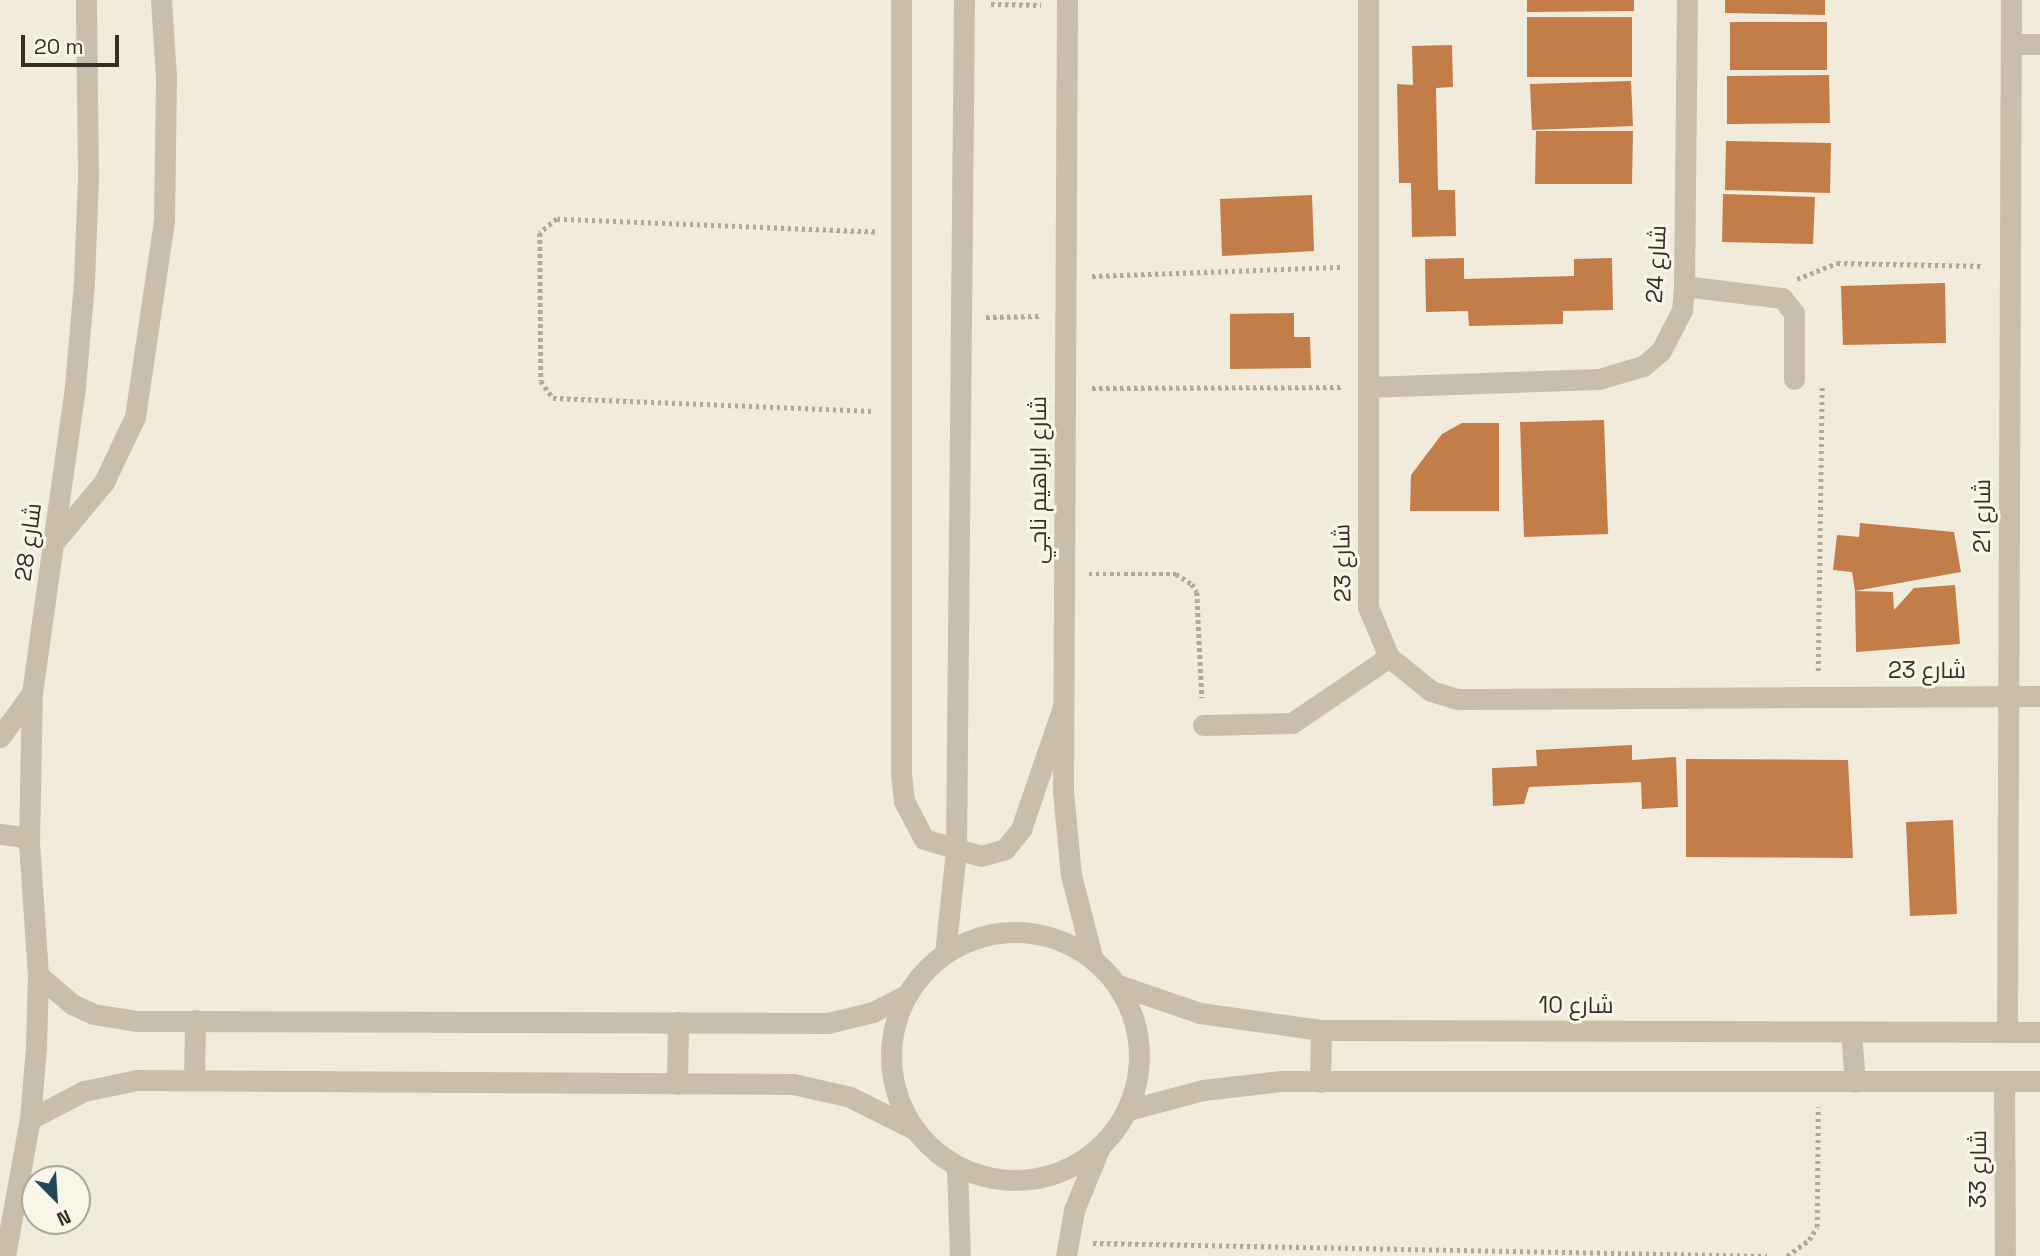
<!DOCTYPE html>
<html>
<head>
<meta charset="utf-8">
<style>
  body { margin:0 }
  #map { position:relative; width:2040px; height:1256px; overflow:hidden; background:#f1ebdc; font-family:"Space Grotesk",Cairo,sans-serif }
  div>[style] { position:absolute }
  .building>* { inset:0; background:#c27d49 }
  .path>* { height:4.5px; margin-top:-2.25px; transform-origin:0; background:repeating-linear-gradient(90deg,#b5a893 0 3.5px,transparent 0 7px) }
  .minor>* { height:21px; margin:-10.5px; padding:0 10.5px; transform-origin:10.5px; border-radius:10.5px; background:#c9bea9 }
  .minor>.ring { margin:-10.5px; padding:0; box-sizing:content-box; background:none; border:21px solid #c9bea9; border-radius:50% }
  span { translate:-50% -50%; white-space:nowrap; text-align:center; line-height:1.15; -webkit-text-stroke:6px #f9f5e9; paint-order:stroke }
  .street-label { font-size:23px; color:#362f28 }
  .north { position:absolute; left:21px; top:1165px; width:70px; height:70px; box-sizing:border-box; background:#f9f5e9; border:2px solid #aba69c; border-radius:50%; rotate:156deg; font-size:19px; font-weight:700; line-height:28px; text-align:center; color:#362f28 }
  .north::after { content:''; display:block; margin:auto; width:24px; height:32px; background:#1f4957; clip-path:polygon(50% 0,100% 100%,50% 72%,0 100%) }
  .scale { position:absolute; left:21px; top:35px; width:98px; height:32px; box-sizing:border-box; border:4px solid #362f28; border-top:0; padding-left:9px; font-size:21px; line-height:24px; white-space:nowrap; color:#362f28; -webkit-text-stroke:5px #f9f5e9; paint-order:stroke }
</style>
</head>
<body>
<div id="map">
  <div class="building">
    <div style="clip-path:polygon(1527px 0,1634px 0,1634px 11px,1527px 12px)"></div>
    <div style="clip-path:polygon(1725px 0,1825px 0,1825px 15px,1725px 13px)"></div>
    <div style="clip-path:polygon(1527px 17px,1632px 17px,1632px 77px,1527px 77px)"></div>
    <div style="clip-path:polygon(1730px 22px,1827px 22px,1827px 70px,1730px 70px)"></div>
    <div style="clip-path:polygon(1452px 45px,1453px 87px,1436px 88px,1438px 190px,1455px 190px,1456px 236px,1412px 237px,1411px 183px,1399px 183px,1397px 84px,1413px 85px,1412px 46px)"></div>
    <div style="clip-path:polygon(1829px 75px,1830px 123px,1727px 124px,1727px 76px)"></div>
    <div style="clip-path:polygon(1631px 81px,1633px 126px,1532px 130px,1530px 84px)"></div>
    <div style="clip-path:polygon(1536px 131px,1633px 131px,1632px 184px,1535px 184px)"></div>
    <div style="clip-path:polygon(1726px 141px,1831px 143px,1830px 193px,1725px 190px)"></div>
    <div style="clip-path:polygon(1723px 194px,1815px 197px,1813px 244px,1722px 242px)"></div>
    <div style="clip-path:polygon(1312px 195px,1314px 251px,1222px 256px,1220px 199px)"></div>
    <div style="clip-path:polygon(1464px 258px,1464px 279px,1574px 276px,1574px 259px,1612px 258px,1613px 310px,1563px 311px,1563px 324px,1469px 326px,1468px 311px,1426px 312px,1425px 259px)"></div>
    <div style="clip-path:polygon(1945px 283px,1946px 343px,1843px 345px,1841px 286px)"></div>
    <div style="clip-path:polygon(1294px 313px,1294px 337px,1310px 337px,1311px 368px,1230px 369px,1230px 314px)"></div>
    <div style="clip-path:polygon(1604px 420px,1608px 534px,1524px 537px,1520px 422px)"></div>
    <div style="clip-path:polygon(1462px 423px,1499px 423px,1499px 511px,1410px 511px,1411px 475px,1442px 434px)"></div>
    <div style="clip-path:polygon(1860px 523px,1954px 532px,1961px 572px,1855px 591px,1852px 572px,1833px 570px,1837px 535px,1859px 537px)"></div>
    <div style="clip-path:polygon(1955px 585px,1960px 644px,1856px 652px,1855px 591px,1893px 592px,1894px 610px,1914px 588px)"></div>
    <div style="clip-path:polygon(1632px 745px,1632px 760px,1676px 757px,1678px 807px,1642px 809px,1641px 782px,1529px 787px,1524px 804px,1493px 806px,1492px 768px,1537px 766px,1536px 750px)"></div>
    <div style="clip-path:polygon(1686px 759px,1848px 760px,1853px 858px,1686px 857px)"></div>
    <div style="clip-path:polygon(1953px 820px,1957px 914px,1910px 916px,1906px 822px)"></div>
  </div>
  <div class="path">
    <div style="left:991px;top:4px;width:50px;rotate:1.1deg"></div>
    <div style="left:875px;top:232px;width:318px;rotate:-177.7deg"></div>
    <div style="left:557px;top:219px;width:22px;rotate:141deg"></div>
    <div style="left:540px;top:233px;width:148px;rotate:89.6deg"></div>
    <div style="left:541px;top:381px;width:21px;rotate:55deg"></div>
    <div style="left:553px;top:398px;width:322px;rotate:2.3deg"></div>
    <div style="left:1092px;top:276px;width:251px;rotate:-2.1deg"></div>
    <div style="left:1797px;top:279px;width:43px;rotate:-21.8deg"></div>
    <div style="left:1837px;top:263px;width:147px;rotate:1.2deg"></div>
    <div style="left:986px;top:317px;width:54px;rotate:-1.1deg"></div>
    <div style="left:1092px;top:388px;width:251px;rotate:-0.2deg"></div>
    <div style="left:1089px;top:574px;width:87px"></div>
    <div style="left:1176px;top:574px;width:19px;rotate:32deg"></div>
    <div style="left:1192px;top:584px;width:9px;rotate:58deg"></div>
    <div style="left:1197px;top:592px;width:106px;rotate:87.3deg"></div>
    <div style="left:1818px;top:671px;width:285px;rotate:-89.2deg"></div>
    <div style="left:1093px;top:1243px;width:674px;rotate:1.1deg"></div>
    <div style="left:1787px;top:1256px;width:27px;rotate:-36deg"></div>
    <div style="left:1809px;top:1240px;width:15px;rotate:-58deg"></div>
    <div style="left:1817px;top:1227px;width:120px;rotate:-89.5deg"></div>
  </div>
  <div class="minor">
    <div style="left:901px;top:0;width:773px;rotate:90deg"></div>
    <div style="left:901px;top:773px;width:28px;rotate:84deg"></div>
    <div style="left:904px;top:801px;width:43px;rotate:62.2deg"></div>
    <div style="left:924px;top:839px;width:59px;rotate:16.6deg"></div>
    <div style="left:981px;top:856px;width:25px;rotate:-16deg"></div>
    <div style="left:1005px;top:849px;width:26px;rotate:-51deg"></div>
    <div style="left:1021px;top:829px;width:129px;rotate:-71deg"></div>
    <div style="left:1067px;top:0;width:791px;rotate:90.29deg"></div>
    <div style="left:1063px;top:791px;width:84px;rotate:84.6deg"></div>
    <div style="left:1071px;top:875px;width:85px;rotate:75.6deg"></div>
    <div style="left:1368px;top:0;width:607px;rotate:90deg"></div>
    <div style="left:1368px;top:607px;width:54px;rotate:67.2deg"></div>
    <div style="left:1389px;top:657px;width:54px;rotate:39deg"></div>
    <div style="left:1431px;top:691px;width:28px;rotate:17deg"></div>
    <div style="left:1458px;top:699px;width:582px;rotate:-0.3deg"></div>
    <div style="left:2011px;top:44px;width:29px"></div>
    <div style="left:1684px;top:286px;width:99px;rotate:7deg"></div>
    <div style="left:1782px;top:298px;width:19px;rotate:51deg"></div>
    <div style="left:1794px;top:313px;width:66px;rotate:90deg"></div>
    <div style="left:1368px;top:387px;width:231px;rotate:-2deg"></div>
    <div style="left:1599px;top:379px;width:46px;rotate:-16.5deg"></div>
    <div style="left:1643px;top:366px;width:23px;rotate:-40deg"></div>
    <div style="left:1661px;top:351px;width:46px;rotate:-62.9deg"></div>
    <div style="left:1682px;top:310px;width:24px;rotate:-85deg"></div>
    <div style="left:1684px;top:286px;width:286px;rotate:-89.4deg"></div>
    <div style="left:55px;top:541px;width:77px;rotate:-50.3deg"></div>
    <div style="left:104px;top:482px;width:72px;rotate:-64.5deg"></div>
    <div style="left:135px;top:417px;width:199px;rotate:-81.6deg"></div>
    <div style="left:164px;top:220px;width:143px;rotate:-89.2deg"></div>
    <div style="left:166px;top:77px;width:77px;rotate:-93.7deg"></div>
    <div style="left:1203px;top:725px;width:89px;rotate:-1.3deg"></div>
    <div style="left:1292px;top:723px;width:117px;rotate:-34.2deg"></div>
    <div style="left:0;top:737px;width:54px;rotate:-54deg"></div>
    <div style="left:0;top:834px;width:24px;rotate:7deg"></div>
    <div style="left:24px;top:837px;width:9px;rotate:54deg"></div>
    <div class="ring" style="left:891px;top:932px;width:227px;height:227px"></div>
    <div style="left:945px;top:953px;width:104px;rotate:-83.9deg"></div>
    <div style="left:956px;top:850px;width:850px;rotate:-89.46deg"></div>
    <div style="left:38px;top:975px;width:45px;rotate:40.5deg"></div>
    <div style="left:72px;top:1004px;width:23px;rotate:25deg"></div>
    <div style="left:93px;top:1014px;width:45px;rotate:9deg"></div>
    <div style="left:137px;top:1021px;width:691px;rotate:0.17deg"></div>
    <div style="left:828px;top:1023px;width:46px;rotate:-13.7deg"></div>
    <div style="left:873px;top:1012px;width:37px;rotate:-27deg"></div>
    <div style="left:1118px;top:985px;width:87px;rotate:18.9deg"></div>
    <div style="left:1200px;top:1013px;width:122px;rotate:8deg"></div>
    <div style="left:1321px;top:1030px;width:719px;rotate:0.16deg"></div>
    <div style="left:1851px;top:1032px;width:50px;rotate:85.4deg"></div>
    <div style="left:2007px;top:1032px;width:1032px;rotate:-89.78deg"></div>
    <div style="left:194px;top:1080px;width:60px;rotate:-89deg"></div>
    <div style="left:2004px;top:1081px;width:175px;rotate:89.7deg"></div>
    <div style="left:1320px;top:1082px;width:52px;rotate:-88.9deg"></div>
    <div style="left:677px;top:1084px;width:62px;rotate:-89.1deg"></div>
    <div style="left:1128px;top:1110px;width:78px;rotate:-14.9deg"></div>
    <div style="left:1203px;top:1090px;width:79px;rotate:-6.6deg"></div>
    <div style="left:1281px;top:1081px;width:759px"></div>
    <div style="left:30px;top:1119px;width:61px;rotate:-27.4deg"></div>
    <div style="left:84px;top:1091px;width:54px;rotate:-11.7deg"></div>
    <div style="left:137px;top:1080px;width:656px;rotate:0.35deg"></div>
    <div style="left:793px;top:1084px;width:58px;rotate:12.8deg"></div>
    <div style="left:850px;top:1097px;width:72px;rotate:26.6deg"></div>
    <div style="left:957px;top:1167px;width:89px;rotate:88.1deg"></div>
    <div style="left:5px;top:1256px;width:139px;rotate:-79.7deg"></div>
    <div style="left:30px;top:1119px;width:72px;rotate:-85.2deg"></div>
    <div style="left:36px;top:1047px;width:72px;rotate:-88.4deg"></div>
    <div style="left:38px;top:975px;width:131px;rotate:-93.9deg"></div>
    <div style="left:29px;top:844px;width:151px;rotate:-88.9deg"></div>
    <div style="left:32px;top:693px;width:309px;rotate:-82deg"></div>
    <div style="left:75px;top:387px;width:106px;rotate:-85.1deg"></div>
    <div style="left:84px;top:281px;width:106px;rotate:-87.8deg"></div>
    <div style="left:88px;top:175px;width:175px;rotate:-90.7deg"></div>
    <div style="left:1066px;top:1256px;width:47px;rotate:-80.1deg"></div>
    <div style="left:1074px;top:1210px;width:66px;rotate:-67.7deg"></div>
  </div>
  <div class="street-label">
    <span style="left:1656px;top:264px;rotate:-87deg">شارع 24</span>
    <span style="left:1038px;top:480px;rotate:-90deg">شارع ابراهيم ناجي</span>
    <span style="left:1982px;top:516px;rotate:-90deg">شارع 21</span>
    <span style="left:28px;top:542px;rotate:-82deg">شارع 28</span>
    <span style="left:1342px;top:563px;rotate:-91deg">شارع 23</span>
    <span style="left:1927px;top:670px">شارع 23</span>
    <span style="left:1576px;top:1005px">شارع 10</span>
    <span style="left:1978px;top:1169px;rotate:-90deg">شارع 33</span>
  </div>
  <div class="north">N</div>
  <div class="scale">20 m</div>
</div>
</body>
</html>
